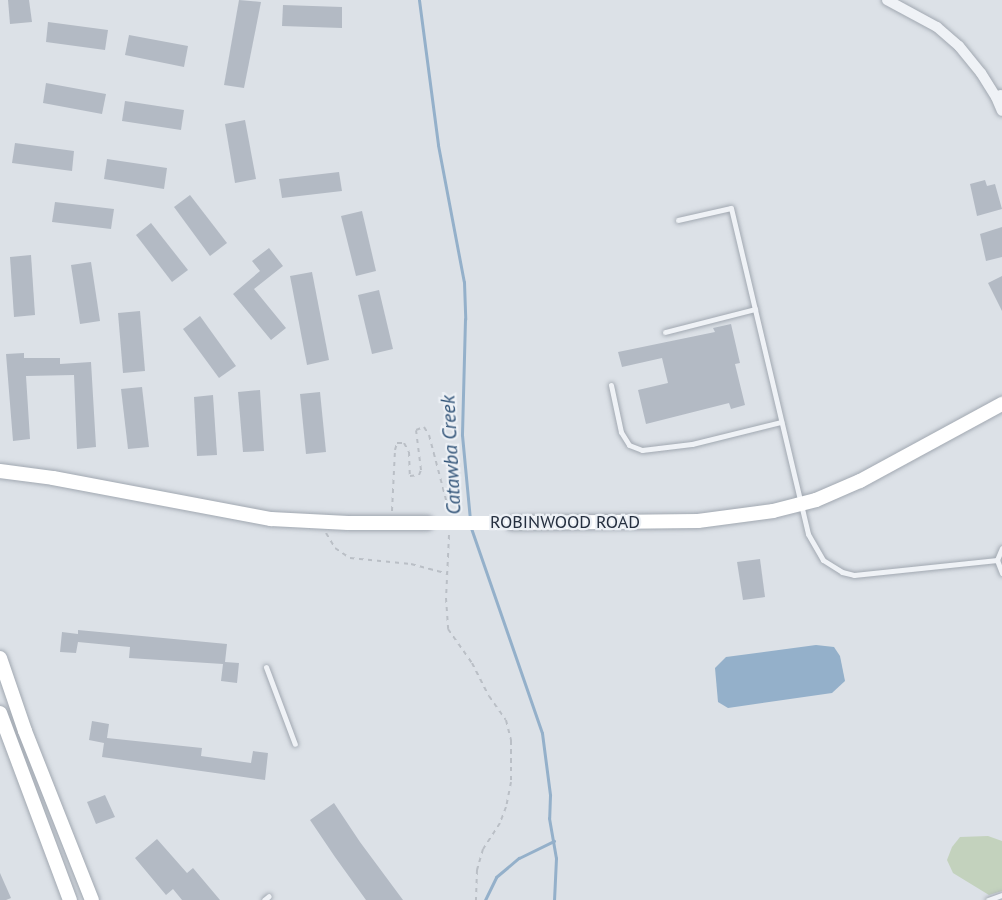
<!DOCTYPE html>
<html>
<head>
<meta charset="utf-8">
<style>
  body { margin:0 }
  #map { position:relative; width:1002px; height:900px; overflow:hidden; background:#dce1e7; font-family:"PT Sans",sans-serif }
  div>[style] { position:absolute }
  .green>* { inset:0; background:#c3d2bd }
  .water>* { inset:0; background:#94b0ca }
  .stream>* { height:3px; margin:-1.5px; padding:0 1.5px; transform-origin:1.5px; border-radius:1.5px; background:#94b0ca }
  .building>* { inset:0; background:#b3bac4 }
  .path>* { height:2px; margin-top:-1px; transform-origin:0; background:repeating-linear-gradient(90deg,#babfc6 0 4.5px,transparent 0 9px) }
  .roads { filter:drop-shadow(0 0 2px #a1a8b1) drop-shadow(0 0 2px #a1a8b1) }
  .lane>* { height:5px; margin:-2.5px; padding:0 2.5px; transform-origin:2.5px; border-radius:2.5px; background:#eff2f6 }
  .street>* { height:10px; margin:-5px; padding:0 5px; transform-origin:5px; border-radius:5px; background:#eff2f6 }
  .secondary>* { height:14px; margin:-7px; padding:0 7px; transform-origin:7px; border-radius:7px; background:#fff }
  .secondary-bridge>* { height:14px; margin:-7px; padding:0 7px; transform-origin:7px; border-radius:7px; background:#fff }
  span { translate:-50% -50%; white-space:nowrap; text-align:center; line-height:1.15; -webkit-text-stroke:4.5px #ecf0f5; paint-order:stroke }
  .street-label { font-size:18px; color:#252f3f }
  .water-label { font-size:20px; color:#2d5075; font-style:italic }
</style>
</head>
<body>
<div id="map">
  <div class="green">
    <div style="clip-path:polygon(988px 836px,1002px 841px,1002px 891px,989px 895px,953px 873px,947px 860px,952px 847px,960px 837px)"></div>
  </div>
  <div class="water">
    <div style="clip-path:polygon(816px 645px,834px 647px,840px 656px,845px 681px,832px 693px,728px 708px,718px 702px,715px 668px,726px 657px)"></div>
  </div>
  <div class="stream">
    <div style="left:419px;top:0;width:146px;rotate:82.5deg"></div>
    <div style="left:438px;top:145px;width:139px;rotate:79.3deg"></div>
    <div style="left:464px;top:282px;width:37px;rotate:88deg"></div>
    <div style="left:465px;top:319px;width:116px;rotate:91.5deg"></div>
    <div style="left:462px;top:435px;width:84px;rotate:84.6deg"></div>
    <div style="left:471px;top:528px;width:217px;rotate:70.9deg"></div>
    <div style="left:542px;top:733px;width:63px;rotate:82.6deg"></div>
    <div style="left:550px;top:795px;width:23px;rotate:92deg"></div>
    <div style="left:549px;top:818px;width:41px;rotate:80.1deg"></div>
    <div style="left:556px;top:858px;width:42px;rotate:92.7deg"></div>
    <div style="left:485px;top:900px;width:25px;rotate:-64deg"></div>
    <div style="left:496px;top:877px;width:30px;rotate:-40deg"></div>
    <div style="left:519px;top:858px;width:39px;rotate:-26deg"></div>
  </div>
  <div class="building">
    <div style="clip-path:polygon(8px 0,29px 0,32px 22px,10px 24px)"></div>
    <div style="clip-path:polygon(239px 0,261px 2px,244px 88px,224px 85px)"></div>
    <div style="clip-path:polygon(283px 5px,342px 7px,342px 28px,282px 26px)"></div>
    <div style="clip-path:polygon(48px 22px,108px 30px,105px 50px,46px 42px)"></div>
    <div style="clip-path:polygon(129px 35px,188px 46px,184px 67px,125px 55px)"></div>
    <div style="clip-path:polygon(46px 83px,106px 94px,102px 114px,43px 103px)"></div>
    <div style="clip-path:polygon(125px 101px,184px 110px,181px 130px,122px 121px)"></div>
    <div style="clip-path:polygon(245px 120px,256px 179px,235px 183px,225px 124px)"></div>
    <div style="clip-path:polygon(15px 143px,74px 151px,72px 171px,12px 163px)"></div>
    <div style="clip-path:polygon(107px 159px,167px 168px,164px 189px,104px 179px)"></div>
    <div style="clip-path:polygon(339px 172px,342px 191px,282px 198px,279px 179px)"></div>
    <div style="clip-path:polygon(985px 180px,987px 186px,995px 184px,1002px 209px,977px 216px,970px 184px)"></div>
    <div style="clip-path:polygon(190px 195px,227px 243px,210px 256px,174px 207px)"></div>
    <div style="clip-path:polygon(55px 202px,114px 209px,111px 229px,52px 222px)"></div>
    <div style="clip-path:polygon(362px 211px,376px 271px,356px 276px,341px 216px)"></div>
    <div style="clip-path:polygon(151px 223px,188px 270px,172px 282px,136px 235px)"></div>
    <div style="clip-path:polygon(1002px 227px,1002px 257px,986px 261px,980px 234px)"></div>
    <div style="clip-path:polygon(269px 248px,283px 266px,254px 289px,286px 328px,271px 340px,233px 294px,260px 271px,252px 261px)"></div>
    <div style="clip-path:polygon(31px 255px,35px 315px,14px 317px,10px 257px)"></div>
    <div style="clip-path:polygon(91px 262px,100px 321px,80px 324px,71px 265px)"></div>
    <div style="clip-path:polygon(312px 272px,329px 360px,307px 365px,290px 276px)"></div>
    <div style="clip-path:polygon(1002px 276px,1002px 311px,988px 283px)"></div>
    <div style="clip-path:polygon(379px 290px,393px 349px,372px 354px,358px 295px)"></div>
    <div style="clip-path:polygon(140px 311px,145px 371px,123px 373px,118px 313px)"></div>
    <div style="clip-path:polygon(200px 316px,236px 366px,219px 378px,183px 329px)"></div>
    <div style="clip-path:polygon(731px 324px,740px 363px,735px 364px,745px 405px,731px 409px,729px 403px,646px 424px,638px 390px,668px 383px,662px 358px,622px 367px,618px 352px,715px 332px,713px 328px)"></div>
    <div style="clip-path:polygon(24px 353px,24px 358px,60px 358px,60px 364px,91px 362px,96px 447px,77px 449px,74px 375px,26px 376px,30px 439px,13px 441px,6px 354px)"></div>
    <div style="clip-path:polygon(142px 387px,149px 447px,128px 449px,121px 389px)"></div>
    <div style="clip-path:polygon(260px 390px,264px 451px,243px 452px,238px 392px)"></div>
    <div style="clip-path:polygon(320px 392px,326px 452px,306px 454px,300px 394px)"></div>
    <div style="clip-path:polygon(213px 395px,217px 455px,197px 456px,194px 397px)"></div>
    <div style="clip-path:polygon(760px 559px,765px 597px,743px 600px,737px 562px)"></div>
    <div style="clip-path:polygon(78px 630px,227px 644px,225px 662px,239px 663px,237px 683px,221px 681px,223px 664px,129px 658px,130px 647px,78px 642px,76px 653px,60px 652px,62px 632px,78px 634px)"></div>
    <div style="clip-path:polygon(92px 721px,109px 724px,107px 738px,202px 748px,201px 756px,251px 763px,253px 751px,268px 753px,265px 780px,102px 757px,104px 743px,89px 740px)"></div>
    <div style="clip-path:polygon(105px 795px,115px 817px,96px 824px,87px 802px)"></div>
    <div style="clip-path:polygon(334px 803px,360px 842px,403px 900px,366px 900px,335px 857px,310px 820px)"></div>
    <div style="clip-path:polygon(157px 839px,187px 873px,193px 868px,220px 900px,182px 900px,173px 889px,166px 895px,135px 858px)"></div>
    <div style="clip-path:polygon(0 873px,11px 898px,6px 900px,0 900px)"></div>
  </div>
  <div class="path">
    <div style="left:392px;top:511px;width:61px;rotate:-87.2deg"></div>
    <div style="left:395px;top:450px;width:7px;rotate:-74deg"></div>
    <div style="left:397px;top:443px;width:7px"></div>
    <div style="left:404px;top:443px;width:10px;rotate:61deg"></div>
    <div style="left:409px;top:452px;width:24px;rotate:88deg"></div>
    <div style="left:410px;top:476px;width:9px;rotate:-6deg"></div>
    <div style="left:419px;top:475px;width:5px;rotate:-68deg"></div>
    <div style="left:421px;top:470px;width:40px;rotate:-97.1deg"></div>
    <div style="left:416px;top:430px;width:9px;rotate:-21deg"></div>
    <div style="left:424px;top:427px;width:9px;rotate:58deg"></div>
    <div style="left:429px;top:435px;width:79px;rotate:75.3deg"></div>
    <div style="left:326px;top:533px;width:17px;rotate:59deg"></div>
    <div style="left:335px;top:548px;width:18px;rotate:34deg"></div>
    <div style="left:350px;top:558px;width:61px;rotate:5.6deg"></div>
    <div style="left:411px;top:564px;width:38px;rotate:15deg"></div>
    <div style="left:449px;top:535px;width:63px;rotate:92.7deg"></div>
    <div style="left:446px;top:598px;width:31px;rotate:86deg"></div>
    <div style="left:448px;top:629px;width:42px;rotate:54.8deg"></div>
    <div style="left:472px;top:663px;width:37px;rotate:63deg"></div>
    <div style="left:489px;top:696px;width:29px;rotate:55deg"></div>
    <div style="left:506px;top:720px;width:21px;rotate:76deg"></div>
    <div style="left:511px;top:740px;width:42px;rotate:90deg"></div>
    <div style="left:511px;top:782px;width:25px;rotate:101deg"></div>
    <div style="left:506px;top:807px;width:17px;rotate:111deg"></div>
    <div style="left:500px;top:823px;width:31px;rotate:123deg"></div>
    <div style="left:483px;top:849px;width:22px;rotate:106deg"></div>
    <div style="left:477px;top:870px;width:30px;rotate:92deg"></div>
  </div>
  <div class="roads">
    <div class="lane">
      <div style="left:678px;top:220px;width:54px;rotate:-12.8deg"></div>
      <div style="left:731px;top:208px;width:335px;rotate:76.7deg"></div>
      <div style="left:808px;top:534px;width:30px;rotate:60deg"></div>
      <div style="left:823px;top:560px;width:22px;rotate:32deg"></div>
      <div style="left:842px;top:572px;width:12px;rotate:14deg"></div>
      <div style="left:854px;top:575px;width:144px;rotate:-6deg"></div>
      <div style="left:665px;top:332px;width:93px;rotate:-14.3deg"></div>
      <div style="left:611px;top:385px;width:48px;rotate:78deg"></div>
      <div style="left:621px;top:432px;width:15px;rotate:58deg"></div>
      <div style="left:629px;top:445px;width:14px;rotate:21deg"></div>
      <div style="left:642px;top:450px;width:50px;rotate:-6.8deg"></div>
      <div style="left:692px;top:444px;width:92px;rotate:-13.9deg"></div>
      <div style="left:1002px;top:548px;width:13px;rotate:113deg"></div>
      <div style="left:997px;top:560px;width:14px;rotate:69deg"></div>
      <div style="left:266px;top:667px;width:82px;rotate:69.4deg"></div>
      <div style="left:264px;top:900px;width:6px;rotate:-39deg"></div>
      <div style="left:988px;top:900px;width:15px;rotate:-20deg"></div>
    </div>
    <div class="street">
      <div style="left:887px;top:0;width:57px;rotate:28.4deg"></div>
      <div style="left:937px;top:27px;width:29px;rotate:41deg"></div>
      <div style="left:959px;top:46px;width:35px;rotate:51deg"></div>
      <div style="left:981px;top:73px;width:28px;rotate:58deg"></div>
      <div style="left:1001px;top:95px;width:5px;rotate:158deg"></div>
      <div style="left:996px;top:97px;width:15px;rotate:67deg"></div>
    </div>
    <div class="secondary">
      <div style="left:0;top:471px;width:53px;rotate:7.5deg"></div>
      <div style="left:53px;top:478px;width:222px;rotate:10.7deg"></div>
      <div style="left:271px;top:519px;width:77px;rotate:3deg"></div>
      <div style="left:348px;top:523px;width:79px"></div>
      <div style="left:512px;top:523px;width:186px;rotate:-0.6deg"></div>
      <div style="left:698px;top:521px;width:76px;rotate:-7.6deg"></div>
      <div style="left:773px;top:511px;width:44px;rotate:-14.3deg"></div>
      <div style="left:816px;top:500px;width:48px;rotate:-23.4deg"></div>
      <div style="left:860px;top:481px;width:162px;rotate:-28.5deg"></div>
      <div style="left:0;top:658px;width:77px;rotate:71.1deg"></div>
      <div style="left:25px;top:731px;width:182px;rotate:68.4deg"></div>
      <div style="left:0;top:713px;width:200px;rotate:69.5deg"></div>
    </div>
  </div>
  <div class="secondary-bridge">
    <div style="left:427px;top:523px;width:85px"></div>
  </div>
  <div class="street-label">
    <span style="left:565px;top:522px">ROBINWOOD ROAD</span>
  </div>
  <div class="water-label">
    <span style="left:451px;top:455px;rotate:-93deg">Catawba Creek</span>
  </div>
</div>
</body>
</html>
